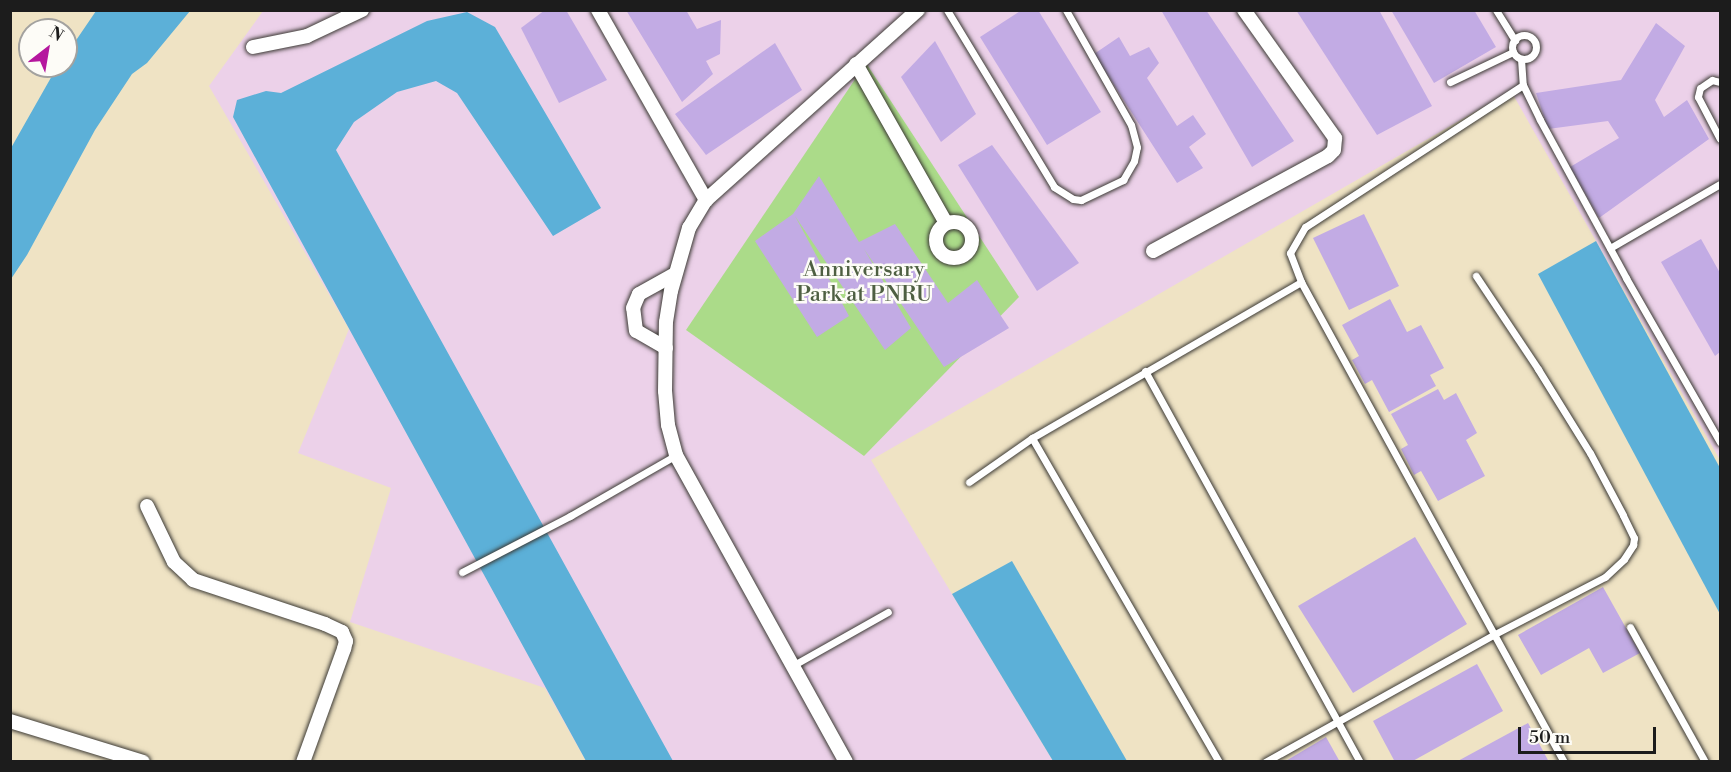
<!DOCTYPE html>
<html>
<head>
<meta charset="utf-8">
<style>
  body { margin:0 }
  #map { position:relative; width:1731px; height:772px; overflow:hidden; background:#efe3c4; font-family:"Libre Bodoni",serif }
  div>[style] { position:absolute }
  .built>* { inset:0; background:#ecd1e9 }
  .green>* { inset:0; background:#abdb89 }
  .water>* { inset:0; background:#5cb0d8 }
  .building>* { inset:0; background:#c2abe4 }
  .roads { filter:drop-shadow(0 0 2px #3c3a35) drop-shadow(0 0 2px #3c3a35) }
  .service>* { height:7px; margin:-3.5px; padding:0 3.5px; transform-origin:3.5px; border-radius:3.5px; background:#fff }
  .service>.ring { margin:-3.5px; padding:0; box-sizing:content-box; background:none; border:7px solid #fff; border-radius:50% }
  .minor>* { height:14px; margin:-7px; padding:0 7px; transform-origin:7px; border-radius:7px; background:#fff }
  .minor>.ring { margin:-7px; padding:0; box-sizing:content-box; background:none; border:14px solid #fff; border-radius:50% }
  span { translate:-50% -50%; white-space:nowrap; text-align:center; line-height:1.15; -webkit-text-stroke:5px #fdfcf7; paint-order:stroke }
  .park-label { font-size:22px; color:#4e5f42 }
  .frame { position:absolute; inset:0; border:12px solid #1c1c1c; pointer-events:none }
  .north { position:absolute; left:18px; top:18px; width:60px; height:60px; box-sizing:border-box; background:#fdfcf7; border:2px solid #a3a29f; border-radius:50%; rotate:31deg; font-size:16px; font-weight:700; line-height:24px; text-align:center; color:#1c1c1c }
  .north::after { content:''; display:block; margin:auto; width:21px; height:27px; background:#b5179e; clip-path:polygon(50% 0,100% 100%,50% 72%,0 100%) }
  .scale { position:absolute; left:1518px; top:727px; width:138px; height:27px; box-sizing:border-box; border:3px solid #1c1c1c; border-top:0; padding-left:8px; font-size:18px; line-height:21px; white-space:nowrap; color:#1c1c1c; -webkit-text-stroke:4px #fdfcf7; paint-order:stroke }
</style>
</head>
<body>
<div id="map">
  <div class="built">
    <div style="clip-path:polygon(263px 11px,1720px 11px,1720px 460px,1511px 91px,871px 460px,1053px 761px,586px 761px,545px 688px,350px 622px,391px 488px,298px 453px,349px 329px,209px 86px)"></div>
  </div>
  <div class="green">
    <div style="clip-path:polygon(866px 63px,1019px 297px,864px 456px,686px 330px)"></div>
  </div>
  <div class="water">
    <div style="clip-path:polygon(96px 11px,190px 11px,147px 63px,132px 74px,95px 130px,27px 255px,11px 279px,11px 148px,57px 67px,66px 66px,66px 55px)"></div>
    <div style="clip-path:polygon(467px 12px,495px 27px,601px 208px,553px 236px,457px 93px,436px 81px,397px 92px,354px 122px,336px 150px,673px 761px,586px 761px,233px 117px,237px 100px,266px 91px,281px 93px,427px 21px)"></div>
    <div style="clip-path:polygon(1596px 241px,1720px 468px,1720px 614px,1538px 274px)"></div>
    <div style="clip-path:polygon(1012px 561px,1127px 761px,1053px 761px,952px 594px)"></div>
  </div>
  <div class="building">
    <div style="clip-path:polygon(545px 10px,566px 10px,607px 80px,559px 103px,521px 28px)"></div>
    <div style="clip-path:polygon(626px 10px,686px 10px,697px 29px,721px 20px,720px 54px,706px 61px,713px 74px,682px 102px)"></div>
    <div style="clip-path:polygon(1022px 10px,1038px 10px,1101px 112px,1047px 145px,980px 37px)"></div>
    <div style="clip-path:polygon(1161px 10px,1206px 10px,1294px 141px,1252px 167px)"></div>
    <div style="clip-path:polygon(1296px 10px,1379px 10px,1432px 106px,1377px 135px)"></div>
    <div style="clip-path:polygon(1391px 10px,1474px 10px,1496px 47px,1434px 83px)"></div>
    <div style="clip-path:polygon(1656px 23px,1685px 46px,1655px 100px,1664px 117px,1687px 100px,1709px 139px,1599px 218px,1570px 167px,1619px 138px,1608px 121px,1548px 129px,1536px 93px,1621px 80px)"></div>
    <div style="clip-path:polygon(1119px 37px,1130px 56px,1149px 47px,1159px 63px,1147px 78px,1177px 126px,1193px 115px,1206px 134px,1189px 147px,1203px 168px,1177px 183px,1094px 54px)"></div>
    <div style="clip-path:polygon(935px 41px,976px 114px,941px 142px,901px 77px)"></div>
    <div style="clip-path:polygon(775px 43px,802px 90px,706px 155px,675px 114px)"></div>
    <div style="clip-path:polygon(992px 145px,1079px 263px,1037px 291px,958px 165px)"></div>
    <div style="clip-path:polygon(819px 176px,859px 242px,895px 224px,948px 303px,977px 280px,1009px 328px,944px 367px,864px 249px,911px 328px,885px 350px,795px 216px,849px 316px,817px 337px,755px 241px,793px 214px)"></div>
    <div style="clip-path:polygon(1364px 214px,1399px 286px,1349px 310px,1313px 238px)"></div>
    <div style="clip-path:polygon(1701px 239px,1720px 273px,1720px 352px,1715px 356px,1661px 262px)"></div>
    <div style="clip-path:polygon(1390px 299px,1407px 332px,1421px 325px,1444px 368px,1430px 375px,1436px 386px,1389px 412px,1372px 380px,1365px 384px,1352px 360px,1359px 356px,1342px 325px)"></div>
    <div style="clip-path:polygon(1438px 389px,1444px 400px,1456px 393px,1477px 433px,1466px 440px,1485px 476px,1438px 501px,1421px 471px,1414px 475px,1401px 449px,1408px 445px,1391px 414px)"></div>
    <div style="clip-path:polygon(1415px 537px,1467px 624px,1353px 693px,1298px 606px)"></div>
    <div style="clip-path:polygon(1603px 587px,1640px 653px,1603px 673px,1589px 648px,1541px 675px,1518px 635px)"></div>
    <div style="clip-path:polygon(1477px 664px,1503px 711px,1411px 762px,1395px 762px,1373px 721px)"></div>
    <div style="clip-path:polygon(1528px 723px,1549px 762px,1456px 762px)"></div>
    <div style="clip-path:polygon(1326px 737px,1340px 762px,1284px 762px)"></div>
  </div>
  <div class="roads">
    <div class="service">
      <div style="left:947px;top:10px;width:207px;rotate:58.8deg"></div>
      <div style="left:1054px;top:187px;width:22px;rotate:32deg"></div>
      <div style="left:1073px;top:199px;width:8px;rotate:7deg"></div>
      <div style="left:1081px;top:200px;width:47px;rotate:-25.5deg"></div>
      <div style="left:1123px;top:180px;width:22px;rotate:-60deg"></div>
      <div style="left:1134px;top:161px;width:14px;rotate:-78deg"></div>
      <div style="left:1137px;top:147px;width:23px;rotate:-105deg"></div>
      <div style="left:1131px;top:125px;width:132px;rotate:-119.5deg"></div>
      <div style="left:1496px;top:10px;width:36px;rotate:58deg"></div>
      <div class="ring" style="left:1512px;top:35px;width:17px;height:17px"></div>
      <div style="left:1521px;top:59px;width:26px;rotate:86deg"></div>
      <div style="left:1523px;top:85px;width:39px;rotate:64deg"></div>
      <div style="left:1540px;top:120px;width:180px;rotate:61.4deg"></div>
      <div style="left:1626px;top:278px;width:189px;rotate:60.2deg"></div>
      <div style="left:1450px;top:82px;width:70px;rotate:-25.5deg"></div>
      <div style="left:1720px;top:82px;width:8px;rotate:-166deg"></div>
      <div style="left:1712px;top:80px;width:14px;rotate:146deg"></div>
      <div style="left:1700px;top:88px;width:9px;rotate:103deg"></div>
      <div style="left:1698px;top:97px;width:47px;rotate:62.4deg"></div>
      <div style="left:1523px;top:85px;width:260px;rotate:146.9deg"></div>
      <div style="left:1305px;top:227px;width:30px;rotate:120deg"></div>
      <div style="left:1290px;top:253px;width:31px;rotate:69deg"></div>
      <div style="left:1301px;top:282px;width:547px;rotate:61.28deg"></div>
      <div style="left:1610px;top:248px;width:127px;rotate:-30.2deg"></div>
      <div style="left:1145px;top:371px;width:446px;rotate:61.2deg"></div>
      <div style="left:1032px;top:438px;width:374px;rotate:60deg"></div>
      <div style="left:969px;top:482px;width:77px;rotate:-34.9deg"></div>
      <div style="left:1032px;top:438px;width:311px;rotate:-30.1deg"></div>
      <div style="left:462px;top:572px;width:122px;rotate:-27.4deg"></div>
      <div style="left:570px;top:516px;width:122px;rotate:-29.9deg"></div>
      <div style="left:1630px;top:627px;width:154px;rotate:60.9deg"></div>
      <div style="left:792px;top:666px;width:110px;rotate:-29.4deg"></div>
      <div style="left:1265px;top:762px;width:261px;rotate:-29.1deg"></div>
      <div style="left:1493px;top:635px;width:126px;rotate:-27.4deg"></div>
      <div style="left:1605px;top:577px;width:26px;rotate:-43deg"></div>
      <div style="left:1624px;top:559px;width:17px;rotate:-57deg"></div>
      <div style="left:1633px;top:545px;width:7px;rotate:-82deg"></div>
      <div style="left:1634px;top:538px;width:25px;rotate:-116deg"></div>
      <div style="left:1623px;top:515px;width:70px;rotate:-118deg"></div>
      <div style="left:1590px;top:453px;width:99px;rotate:-121.8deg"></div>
      <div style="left:1538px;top:369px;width:112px;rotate:-123.7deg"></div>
    </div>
    <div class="minor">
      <div style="left:598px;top:10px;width:219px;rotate:60.4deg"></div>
      <div style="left:253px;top:47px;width:55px;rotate:-11.5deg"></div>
      <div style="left:307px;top:36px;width:61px;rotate:-25.3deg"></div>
      <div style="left:856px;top:64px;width:183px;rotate:60.5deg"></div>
      <div class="ring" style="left:936px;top:222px;width:22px;height:22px"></div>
      <div style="left:1153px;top:251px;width:199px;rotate:-28.5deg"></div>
      <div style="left:1328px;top:156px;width:8px;rotate:-45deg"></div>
      <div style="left:1334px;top:150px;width:12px;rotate:-85deg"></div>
      <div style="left:1335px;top:138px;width:157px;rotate:-125.4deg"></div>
      <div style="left:666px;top:348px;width:34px;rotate:-150deg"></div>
      <div style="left:636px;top:331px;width:23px;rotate:-97deg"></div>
      <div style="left:633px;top:308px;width:15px;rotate:-67deg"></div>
      <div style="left:639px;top:294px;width:41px;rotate:-29.1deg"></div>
      <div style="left:147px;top:506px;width:62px;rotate:64.3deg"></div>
      <div style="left:174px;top:562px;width:26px;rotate:43deg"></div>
      <div style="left:193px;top:580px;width:139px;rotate:18.4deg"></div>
      <div style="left:325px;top:624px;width:19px;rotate:25deg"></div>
      <div style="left:342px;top:632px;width:10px;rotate:66deg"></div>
      <div style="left:346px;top:641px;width:8px;rotate:104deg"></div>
      <div style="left:344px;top:649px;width:120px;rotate:109.9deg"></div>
      <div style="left:10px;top:721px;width:139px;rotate:17.1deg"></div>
      <div style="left:846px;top:762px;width:351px;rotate:-119deg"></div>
      <div style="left:676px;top:455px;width:31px;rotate:-105deg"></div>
      <div style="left:668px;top:425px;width:34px;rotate:-95deg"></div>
      <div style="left:665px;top:391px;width:69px;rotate:-89.2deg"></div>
      <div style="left:666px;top:322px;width:31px;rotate:-81deg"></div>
      <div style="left:671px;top:291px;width:66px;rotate:-74.1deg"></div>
      <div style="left:689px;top:228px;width:33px;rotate:-59deg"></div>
      <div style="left:706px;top:200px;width:285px;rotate:-41.9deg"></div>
    </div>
  </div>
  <div class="park-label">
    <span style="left:864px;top:282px">Anniversary<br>Park at PNRU</span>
  </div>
  <div class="frame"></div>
  <div class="north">N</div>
  <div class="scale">50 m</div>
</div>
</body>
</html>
